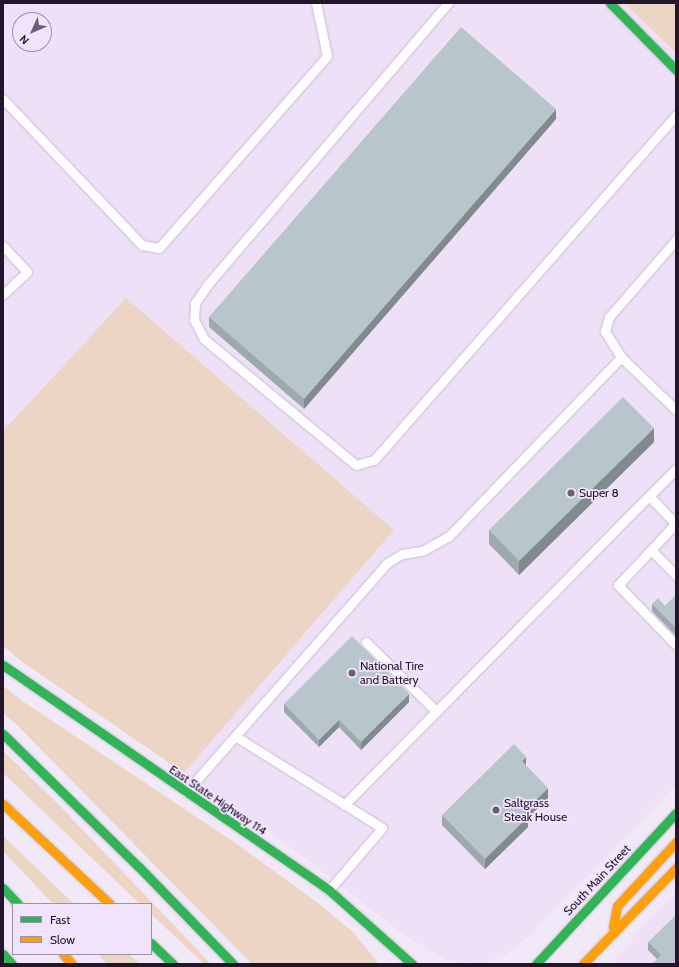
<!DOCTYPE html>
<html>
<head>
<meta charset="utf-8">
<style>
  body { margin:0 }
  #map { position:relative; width:679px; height:967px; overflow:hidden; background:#f1e9f7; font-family:Cabin,sans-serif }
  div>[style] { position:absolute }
  .built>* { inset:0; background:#eee1f7 }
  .green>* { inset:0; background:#ecd5c5 }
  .roads { filter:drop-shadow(0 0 1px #c8becf) drop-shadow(0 0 1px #c8becf) }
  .lane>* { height:9px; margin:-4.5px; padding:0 4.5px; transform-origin:4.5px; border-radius:4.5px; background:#fdfcfe }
  .fast>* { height:9px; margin:-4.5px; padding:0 4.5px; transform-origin:4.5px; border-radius:4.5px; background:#30b455 }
  .slow>* { height:9px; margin:-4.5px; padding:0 4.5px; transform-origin:4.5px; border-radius:4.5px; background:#ff9f0a }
  .wall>* { inset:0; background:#9ea9ae }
  .shaded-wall>* { inset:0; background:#818a8d }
  .building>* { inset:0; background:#b8c5ca }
  .dots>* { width:11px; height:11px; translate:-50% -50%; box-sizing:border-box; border:2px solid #f2e3fd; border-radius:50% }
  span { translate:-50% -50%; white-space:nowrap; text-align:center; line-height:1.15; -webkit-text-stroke:3.5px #f2e3fd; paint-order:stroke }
  .poi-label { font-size:12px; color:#23152c }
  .left { translate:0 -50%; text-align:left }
  .street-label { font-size:12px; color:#23152c }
  .frame { position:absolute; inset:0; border:4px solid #23152c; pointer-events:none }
  .legend { position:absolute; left:12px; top:903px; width:140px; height:52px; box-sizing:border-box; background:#f2e3fd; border:1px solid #9f91a9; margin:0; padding:5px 7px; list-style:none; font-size:12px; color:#23152c }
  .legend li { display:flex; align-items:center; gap:8px; height:20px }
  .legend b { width:20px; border:1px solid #9f91a9 }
  .north { position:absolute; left:12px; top:12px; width:40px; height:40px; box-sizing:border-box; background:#f2e3fd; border:1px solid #9f91a9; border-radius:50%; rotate:225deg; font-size:11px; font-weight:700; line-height:16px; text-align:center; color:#23152c }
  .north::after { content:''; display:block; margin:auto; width:14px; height:18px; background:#6b5f73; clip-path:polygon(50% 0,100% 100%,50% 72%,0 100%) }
</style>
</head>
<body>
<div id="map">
  <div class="built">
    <div style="clip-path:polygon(evenodd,3px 3px,624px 3px,676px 53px,676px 786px,529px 936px,507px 954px,481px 964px,447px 960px,404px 935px,308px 860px,184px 773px,394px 530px,126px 298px,3px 431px,3px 3px,20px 20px,44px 20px,44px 44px,20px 44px,20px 20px)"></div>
    <div style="clip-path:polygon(676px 893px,676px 964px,611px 964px,627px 948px,636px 933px)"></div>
  </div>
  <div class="green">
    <div style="clip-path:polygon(624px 3px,676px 3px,676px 53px)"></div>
    <div style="clip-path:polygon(126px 298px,394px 530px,184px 773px,21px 661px,3px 646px,3px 431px)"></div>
    <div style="clip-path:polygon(3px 686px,24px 702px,234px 842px,318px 903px,353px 932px,379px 964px,252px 964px,18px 726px,3px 713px)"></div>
    <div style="clip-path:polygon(3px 751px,58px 804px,211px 964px,204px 964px,151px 914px,151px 904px,140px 904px,3px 773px)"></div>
    <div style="clip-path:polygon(3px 836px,70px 900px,74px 904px,53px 904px,3px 851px)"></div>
    <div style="clip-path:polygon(98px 954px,129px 954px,140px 964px,107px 964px)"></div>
  </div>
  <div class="roads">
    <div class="lane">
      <div style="left:448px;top:3px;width:370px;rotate:130.5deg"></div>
      <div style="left:208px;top:284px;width:23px;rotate:124deg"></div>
      <div style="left:195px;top:303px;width:17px;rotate:93deg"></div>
      <div style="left:194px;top:320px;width:21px;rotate:62deg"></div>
      <div style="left:204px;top:339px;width:197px;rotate:39.7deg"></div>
      <div style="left:356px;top:465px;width:19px;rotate:-16deg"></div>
      <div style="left:374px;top:460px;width:459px;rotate:-48.8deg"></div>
      <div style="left:3px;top:99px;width:202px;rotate:46.4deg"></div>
      <div style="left:142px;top:245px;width:17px;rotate:10deg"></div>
      <div style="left:159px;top:248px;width:255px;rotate:-48.8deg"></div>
      <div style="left:327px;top:56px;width:54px;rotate:-101.7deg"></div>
      <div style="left:3px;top:246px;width:35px;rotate:47deg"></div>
      <div style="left:27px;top:272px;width:33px;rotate:137deg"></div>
      <div style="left:621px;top:357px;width:76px;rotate:43.9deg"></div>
      <div style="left:676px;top:469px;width:38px;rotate:135deg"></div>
      <div style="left:649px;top:496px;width:39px;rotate:46deg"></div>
      <div style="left:676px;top:523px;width:37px;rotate:133deg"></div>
      <div style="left:651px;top:550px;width:35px;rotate:45deg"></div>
      <div style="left:651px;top:550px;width:48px;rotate:133.3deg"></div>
      <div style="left:618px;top:585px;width:83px;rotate:46deg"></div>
      <div style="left:366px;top:642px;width:98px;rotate:44.6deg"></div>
      <div style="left:235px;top:736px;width:173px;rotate:32deg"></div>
      <div style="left:382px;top:828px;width:82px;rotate:130.5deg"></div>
      <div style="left:186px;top:792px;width:305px;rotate:-48.7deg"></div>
      <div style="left:387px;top:563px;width:17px;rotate:-31deg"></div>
      <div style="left:402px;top:554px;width:20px;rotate:-9deg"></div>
      <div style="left:422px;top:551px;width:31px;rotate:-29deg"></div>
      <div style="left:449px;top:536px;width:248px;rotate:-46.1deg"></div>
      <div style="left:621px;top:357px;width:31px;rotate:-122deg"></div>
      <div style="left:605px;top:331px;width:15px;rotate:-74deg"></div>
      <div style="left:609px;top:317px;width:102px;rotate:-49deg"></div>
      <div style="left:344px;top:805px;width:434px;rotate:-45.4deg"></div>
    </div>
    <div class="fast">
      <div style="left:610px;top:3px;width:94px;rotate:45.4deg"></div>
      <div style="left:3px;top:665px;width:396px;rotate:34.6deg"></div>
      <div style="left:329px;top:890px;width:111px;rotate:41.7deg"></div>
      <div style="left:3px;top:734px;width:190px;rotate:44.4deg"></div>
      <div style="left:139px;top:867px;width:135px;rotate:45.9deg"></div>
      <div style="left:3px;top:888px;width:22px;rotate:47deg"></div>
      <div style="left:151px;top:943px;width:30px;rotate:44deg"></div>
      <div style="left:3px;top:954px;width:13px;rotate:48deg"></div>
      <div style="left:536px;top:964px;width:206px;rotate:-47.2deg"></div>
    </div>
    <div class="slow">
      <div style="left:3px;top:804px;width:146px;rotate:43.1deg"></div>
      <div style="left:613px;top:927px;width:21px;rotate:-79deg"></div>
      <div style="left:617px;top:906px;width:87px;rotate:-47.3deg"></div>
      <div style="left:63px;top:954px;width:13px;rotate:48deg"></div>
      <div style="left:583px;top:964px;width:134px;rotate:-45.9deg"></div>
    </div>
  </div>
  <div class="wall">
    <div style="clip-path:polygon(556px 119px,304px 409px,209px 327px,209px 317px)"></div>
    <div style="clip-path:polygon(654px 442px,519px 575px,489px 544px,489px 530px)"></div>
    <div style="clip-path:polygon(676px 595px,676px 636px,652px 611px,652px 604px,665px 606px)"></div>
    <div style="clip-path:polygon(409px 702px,361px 750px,339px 727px,319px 747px,284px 712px,284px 704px)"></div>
    <div style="clip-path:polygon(526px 766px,548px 798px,528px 818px,528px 827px,485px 869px,442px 825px,442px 815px)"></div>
    <div style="clip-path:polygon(648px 942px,676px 964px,657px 959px,648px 950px)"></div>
  </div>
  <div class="shaded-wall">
    <div style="clip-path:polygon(556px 109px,556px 119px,304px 409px,304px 399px)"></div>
    <div style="clip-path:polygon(654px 428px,654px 442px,519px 575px,519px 561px)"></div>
    <div style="clip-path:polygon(409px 694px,409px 702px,361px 750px,361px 742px)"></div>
    <div style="clip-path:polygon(339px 720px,339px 727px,319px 747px,319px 740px)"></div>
    <div style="clip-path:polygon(526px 757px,526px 766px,522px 761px)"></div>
    <div style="clip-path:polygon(548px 788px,548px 798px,528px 818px,528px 827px,485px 869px,485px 859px,524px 812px)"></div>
  </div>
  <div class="building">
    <div style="clip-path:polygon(461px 27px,556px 109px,304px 399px,209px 317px)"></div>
    <div style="clip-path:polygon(623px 397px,654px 428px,519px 561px,489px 530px)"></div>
    <div style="clip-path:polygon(676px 595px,676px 628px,652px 604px,658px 598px,665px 606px)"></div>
    <div style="clip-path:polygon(352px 636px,409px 694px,361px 742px,339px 720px,319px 740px,284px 704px)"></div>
    <div style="clip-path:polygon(514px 744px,526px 757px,522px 761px,548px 788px,524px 812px,528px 817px,485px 859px,442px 815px)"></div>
    <div style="clip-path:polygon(676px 915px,676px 964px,652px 964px,661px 955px,648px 942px)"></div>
  </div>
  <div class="dots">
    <div style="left:571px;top:493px;background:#6b5f73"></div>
    <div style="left:352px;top:673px;background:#6b5f73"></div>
    <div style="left:496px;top:810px;background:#6b5f73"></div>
  </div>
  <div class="poi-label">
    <span class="left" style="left:579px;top:493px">Super 8</span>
    <span class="left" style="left:360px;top:673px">National Tire<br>and Battery</span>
    <span class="left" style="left:504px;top:810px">Saltgrass<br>Steak House</span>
  </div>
  <div class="street-label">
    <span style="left:218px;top:800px;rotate:34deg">East State Highway 114</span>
    <span style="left:597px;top:880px;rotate:-47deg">South Main Street</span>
  </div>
  <div class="frame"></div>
  <ul class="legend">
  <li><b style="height:5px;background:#30b455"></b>Fast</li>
  <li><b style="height:5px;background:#ff9f0a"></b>Slow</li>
  </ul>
  <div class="north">N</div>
</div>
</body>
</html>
